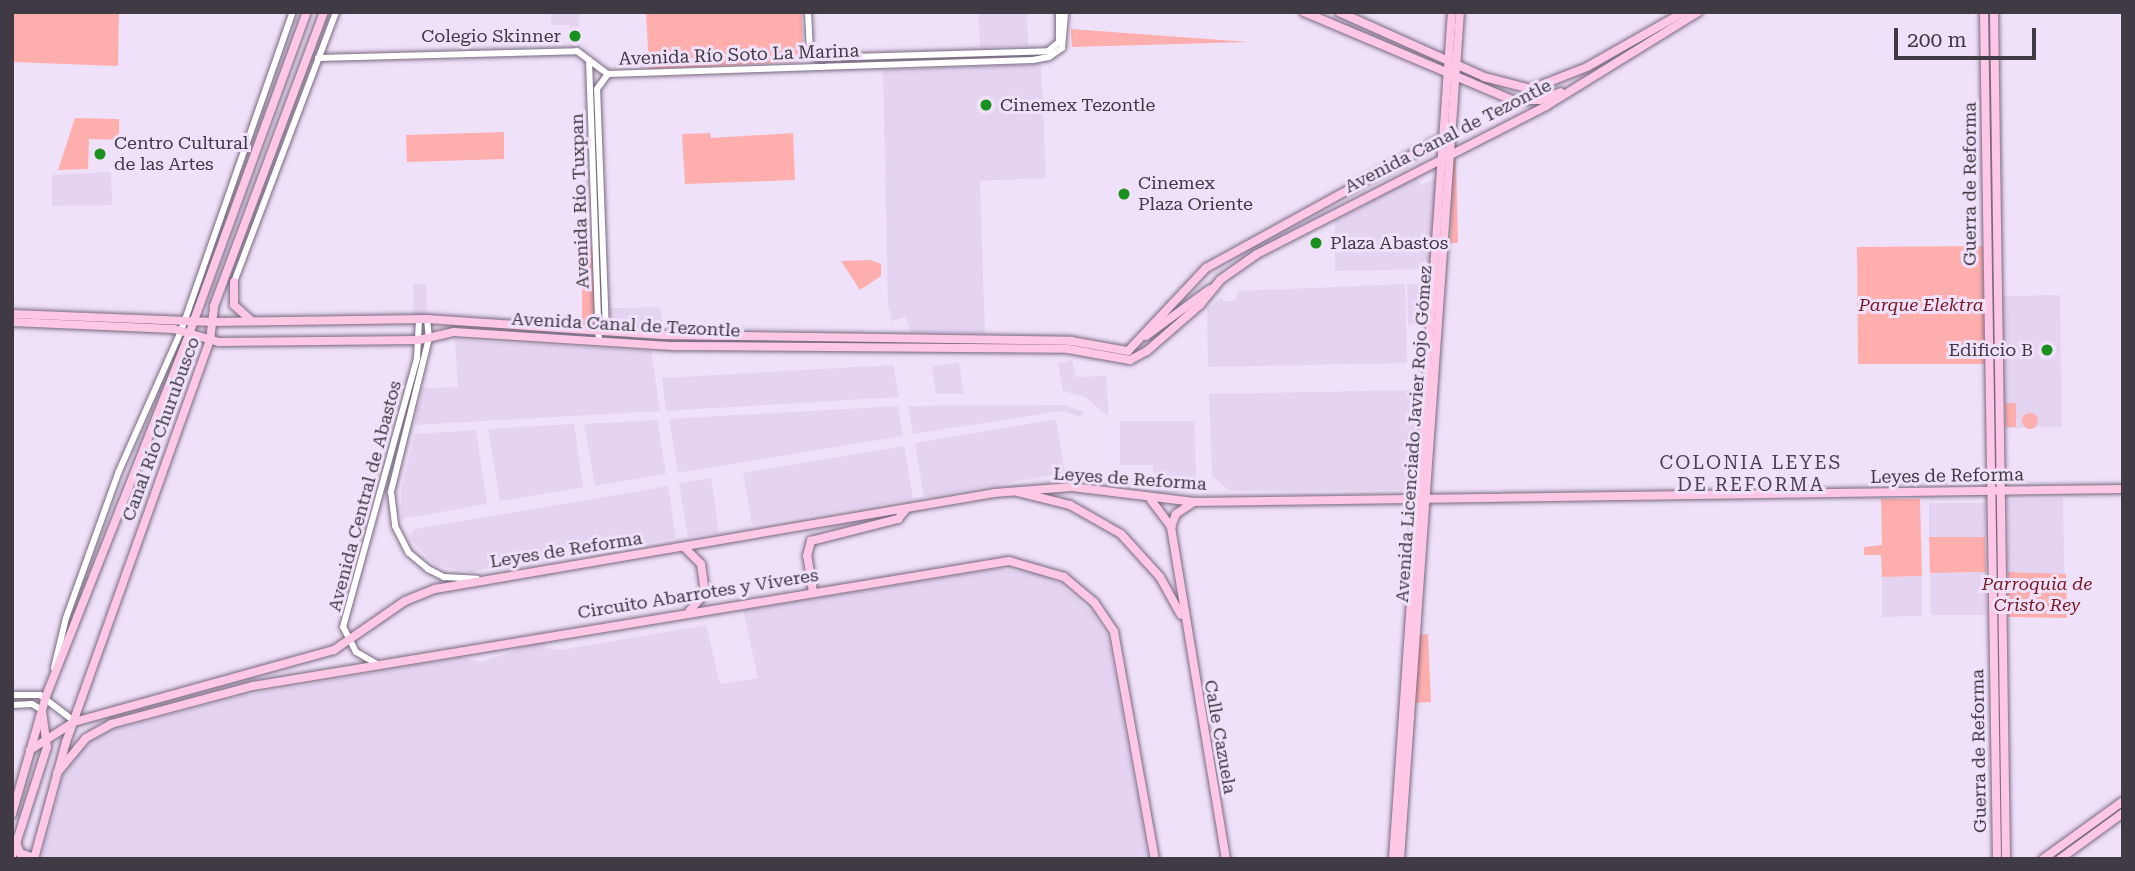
<!DOCTYPE html>
<html>
<head>
<meta charset="utf-8">
<style>
  body { margin:0 }
  #map { position:relative; width:2135px; height:871px; overflow:hidden; background:#f0e1fa; font-family:"Roboto Serif",serif }
  div>[style] { position:absolute }
  .built>* { inset:0; background:#e5d3f2 }
  .green>* { inset:0; background:#ffaeae }
  .round { border-radius:50% }
  .roads { filter:drop-shadow(0 0 2px #776a7f) drop-shadow(0 0 2px #776a7f) }
  .minor>* { height:6px; margin:-3px; padding:0 3px; transform-origin:3px; border-radius:3px; background:#fff }
  .major>* { height:8px; margin:-4px; padding:0 4px; transform-origin:4px; border-radius:4px; background:#fdc7e5 }
  .dots>* { width:19px; height:19px; translate:-50% -50%; box-sizing:border-box; border:4px solid #f0e1fa; border-radius:50% }
  span { translate:-50% -50%; white-space:nowrap; text-align:center; line-height:1.15; -webkit-text-stroke:6px #f0e1fa; paint-order:stroke }
  .poi-label { font-size:18px; color:#3f3a43 }
  .right { translate:-100% -50%; text-align:right }
  .left { translate:0 -50%; text-align:left }
  .street-label { font-size:18px; color:#3f3a43 }
  .park-label { font-size:18px; color:#781a25; font-style:italic }
  .neighbourhood-label { font-size:19px; color:#4c4054; letter-spacing:2px }
  .frame { position:absolute; inset:0; border:14px solid #3f3a43; pointer-events:none }
  .scale { position:absolute; left:1894px; top:28px; width:142px; height:32px; box-sizing:border-box; border:4px solid #3f3a43; border-top:0; padding-left:9px; font-size:21px; line-height:24px; white-space:nowrap; color:#3f3a43; -webkit-text-stroke:5px #f0e1fa; paint-order:stroke }
</style>
</head>
<body>
<div id="map">
  <div class="built">
    <div style="clip-path:polygon(551px 12px,579px 12px,580px 48px,570px 48px,569px 25px,551px 25px)"></div>
    <div style="clip-path:polygon(978px 12px,1027px 12px,1028px 46px,980px 47px)"></div>
    <div style="clip-path:polygon(1041px 64px,1046px 178px,980px 181px,985px 333px,911px 333px,905px 317px,892px 321px,888px 305px,883px 70px)"></div>
    <div style="clip-path:polygon(111px 172px,112px 205px,52px 206px,52px 175px)"></div>
    <div style="clip-path:polygon(1417px 176px,1421px 185px,1437px 178px,1430px 269px,1335px 271px,1335px 221px)"></div>
    <div style="clip-path:polygon(413px 284px,426px 284px,427px 317px,413px 317px)"></div>
    <div style="clip-path:polygon(1405px 284px,1407px 363px,1208px 367px,1207px 310px,1222px 297px,1223px 301px,1236px 301px,1237px 291px)"></div>
    <div style="clip-path:polygon(1407px 284px,1426px 284px,1422px 324px,1408px 324px)"></div>
    <div style="clip-path:polygon(2060px 295px,2062px 427px,2005px 428px,2003px 296px)"></div>
    <div style="clip-path:polygon(660px 307px,665px 332px,610px 329px,609px 308px)"></div>
    <div style="clip-path:polygon(455px 340px,651px 351px,660px 411px,414px 425px,423px 388px,458px 387px)"></div>
    <div style="clip-path:polygon(1072px 360px,1076px 377px,1107px 376px,1108px 416px,1085px 397px,1063px 391px,1058px 363px)"></div>
    <div style="clip-path:polygon(959px 362px,964px 394px,936px 394px,932px 367px)"></div>
    <div style="clip-path:polygon(893px 365px,899px 397px,666px 411px,662px 378px)"></div>
    <div style="clip-path:polygon(1418px 390px,1412px 479px,1403px 490px,1230px 491px,1212px 476px,1209px 394px)"></div>
    <div style="clip-path:polygon(1064px 405px,1084px 412px,1081px 417px,1062px 411px,913px 434px,908px 406px)"></div>
    <div style="clip-path:polygon(898px 406px,903px 436px,678px 473px,669px 419px)"></div>
    <div style="clip-path:polygon(1056px 419px,1065px 473px,924px 497px,915px 443px)"></div>
    <div style="clip-path:polygon(657px 420px,666px 474px,595px 486px,584px 424px)"></div>
    <div style="clip-path:polygon(1120px 421px,1195px 421px,1196px 492px,1155px 493px,1153px 465px,1120px 465px)"></div>
    <div style="clip-path:polygon(574px 424px,583px 487px,500px 501px,488px 429px)"></div>
    <div style="clip-path:polygon(476px 430px,487px 504px,401px 519px,401px 490px,415px 434px)"></div>
    <div style="clip-path:polygon(904px 446px,913px 499px,752px 525px,743px 473px)"></div>
    <div style="clip-path:polygon(711px 478px,719px 532px,688px 537px,679px 483px)"></div>
    <div style="clip-path:polygon(668px 486px,676px 538px,470px 572px,435px 565px,409px 538px,415px 529px)"></div>
    <div style="clip-path:polygon(2063px 498px,2065px 613px,2008px 615px,2007px 500px)"></div>
    <div style="clip-path:polygon(1929px 503px,1985px 503px,1985px 537px,1929px 537px)"></div>
    <div style="clip-path:polygon(996px 569px,1037px 573px,1057px 582px,1092px 612px,1108px 637px,1149px 859px,41px 859px,64px 773px,83px 748px,107px 731px,241px 696px,462px 657px,481px 662px,543px 641px,547px 648px,560px 650px,706px 625px,720px 684px,758px 678px,743px 610px)"></div>
    <div style="clip-path:polygon(1986px 572px,1987px 615px,1931px 615px,1930px 573px)"></div>
    <div style="clip-path:polygon(1922px 576px,1922px 616px,1882px 617px,1882px 577px)"></div>
  </div>
  <div class="green">
    <div style="clip-path:polygon(12px 12px,119px 12px,118px 66px,12px 62px)"></div>
    <div style="clip-path:polygon(646px 12px,802px 12px,803px 55px,799px 62px,649px 69px)"></div>
    <div style="clip-path:polygon(1987px 12px,1992px 113px,1988px 113px)"></div>
    <div style="clip-path:polygon(1071px 29px,1249px 42px,1072px 47px)"></div>
    <div style="clip-path:polygon(75px 118px,119px 119px,119px 140px,89px 139px,88px 169px,58px 170px)"></div>
    <div style="clip-path:polygon(504px 132px,504px 159px,407px 162px,406px 135px)"></div>
    <div style="clip-path:polygon(710px 133px,711px 138px,793px 133px,795px 180px,685px 184px,682px 134px)"></div>
    <div style="clip-path:polygon(1453px 160px,1456px 160px,1458px 243px,1450px 243px)"></div>
    <div style="clip-path:polygon(1983px 246px,1985px 364px,1858px 364px,1857px 247px)"></div>
    <div style="clip-path:polygon(582px 247px,594px 247px,598px 328px,582px 327px)"></div>
    <div style="clip-path:polygon(870px 260px,881px 264px,881px 276px,860px 290px,841px 261px)"></div>
    <div style="clip-path:polygon(2005px 403px,2016px 403px,2016px 427px,2006px 427px)"></div>
    <div class="round" style="left:2022px;top:413px;width:16px;height:16px"></div>
    <div style="clip-path:polygon(1881px 499px,1920px 499px,1922px 576px,1882px 577px,1881px 555px,1864px 555px,1864px 547px,1882px 545px)"></div>
    <div style="clip-path:polygon(1929px 537px,1985px 537px,1986px 572px,1930px 573px)"></div>
    <div style="clip-path:polygon(2008px 572px,2066px 574px,2067px 618px,2008px 617px)"></div>
    <div style="clip-path:polygon(1428px 634px,1431px 702px,1414px 703px,1418px 635px)"></div>
  </div>
  <div class="roads">
    <div class="minor">
      <div style="left:808px;top:12px;width:41px;rotate:87.2deg"></div>
      <div style="left:810px;top:53px;width:9px;rotate:32deg"></div>
      <div style="left:818px;top:58px;width:230px;rotate:-1.7deg"></div>
      <div style="left:1048px;top:51px;width:14px;rotate:-39deg"></div>
      <div style="left:1059px;top:42px;width:30px;rotate:-90deg"></div>
      <div style="left:318px;top:58px;width:259px;rotate:-1.5deg"></div>
      <div style="left:577px;top:51px;width:39px;rotate:37deg"></div>
      <div style="left:608px;top:74px;width:425px;rotate:-1.9deg"></div>
      <div style="left:1033px;top:60px;width:16px;rotate:-11deg"></div>
      <div style="left:1049px;top:57px;width:16px;rotate:-35deg"></div>
      <div style="left:1062px;top:48px;width:36px;rotate:-85deg"></div>
      <div style="left:589px;top:60px;width:281px;rotate:88deg"></div>
      <div style="left:234px;top:282px;width:289px;rotate:-69.3deg"></div>
      <div style="left:427px;top:319px;width:19px;rotate:84deg"></div>
      <div style="left:429px;top:338px;width:159px;rotate:103.9deg"></div>
      <div style="left:391px;top:492px;width:34px;rotate:83deg"></div>
      <div style="left:395px;top:526px;width:30px;rotate:63deg"></div>
      <div style="left:409px;top:553px;width:25px;rotate:40deg"></div>
      <div style="left:428px;top:569px;width:18px;rotate:27deg"></div>
      <div style="left:444px;top:577px;width:33px;rotate:3deg"></div>
      <div style="left:606px;top:332px;width:243px;rotate:-92.1deg"></div>
      <div style="left:597px;top:89px;width:19px;rotate:-54deg"></div>
      <div style="left:377px;top:664px;width:24px;rotate:-150deg"></div>
      <div style="left:356px;top:652px;width:28px;rotate:-117deg"></div>
      <div style="left:343px;top:627px;width:279px;rotate:-74.6deg"></div>
      <div style="left:417px;top:358px;width:39px;rotate:-87deg"></div>
      <div style="left:54px;top:668px;width:51px;rotate:-76.5deg"></div>
      <div style="left:66px;top:618px;width:156px;rotate:-70.2deg"></div>
      <div style="left:119px;top:471px;width:153px;rotate:-66.1deg"></div>
      <div style="left:181px;top:331px;width:338px;rotate:-70.7deg"></div>
      <div style="left:12px;top:695px;width:28px"></div>
      <div style="left:40px;top:695px;width:43px;rotate:37.4deg"></div>
      <div style="left:12px;top:705px;width:20px;rotate:-3deg"></div>
      <div style="left:32px;top:704px;width:12px;rotate:31deg"></div>
    </div>
    <div class="major">
      <div style="left:1304px;top:12px;width:226px;rotate:22.9deg"></div>
      <div style="left:1512px;top:100px;width:28px"></div>
      <div style="left:1540px;top:100px;width:22px;rotate:-21deg"></div>
      <div style="left:1339px;top:12px;width:159px;rotate:24.1deg"></div>
      <div style="left:1484px;top:77px;width:49px;rotate:14.3deg"></div>
      <div style="left:1531px;top:89px;width:60px;rotate:-21.4deg"></div>
      <div style="left:1587px;top:67px;width:112px;rotate:-29.6deg"></div>
      <div style="left:1984px;top:12px;width:847px;rotate:89.12deg"></div>
      <div style="left:1994px;top:12px;width:847px;rotate:89.19deg"></div>
      <div style="left:234px;top:282px;width:23px;rotate:90deg"></div>
      <div style="left:234px;top:305px;width:24px;rotate:42deg"></div>
      <div style="left:12px;top:314px;width:201px;rotate:2.3deg"></div>
      <div style="left:213px;top:322px;width:214px;rotate:-0.8deg"></div>
      <div style="left:427px;top:319px;width:236px;rotate:3.9deg"></div>
      <div style="left:662px;top:335px;width:409px;rotate:0.8deg"></div>
      <div style="left:1071px;top:341px;width:58px;rotate:10deg"></div>
      <div style="left:1128px;top:351px;width:114px;rotate:-46.8deg"></div>
      <div style="left:1206px;top:268px;width:274px;rotate:-28.8deg"></div>
      <div style="left:12px;top:322px;width:162px;rotate:2.5deg"></div>
      <div style="left:174px;top:329px;width:47px;rotate:16.1deg"></div>
      <div style="left:219px;top:342px;width:200px;rotate:-0.6deg"></div>
      <div style="left:419px;top:340px;width:36px;rotate:-13deg"></div>
      <div style="left:454px;top:332px;width:219px;rotate:3.7deg"></div>
      <div style="left:673px;top:346px;width:395px;rotate:0.4deg"></div>
      <div style="left:1068px;top:349px;width:63px;rotate:10.1deg"></div>
      <div style="left:1130px;top:360px;width:19px;rotate:-28deg"></div>
      <div style="left:1147px;top:351px;width:70px;rotate:-41deg"></div>
      <div style="left:1200px;top:305px;width:32px;rotate:-51deg"></div>
      <div style="left:1220px;top:280px;width:45px;rotate:-35.1deg"></div>
      <div style="left:1257px;top:254px;width:325px;rotate:-27.1deg"></div>
      <div style="left:1546px;top:106px;width:179px;rotate:-31.7deg"></div>
      <div style="left:1146px;top:336px;width:79px;rotate:-36.3deg"></div>
      <div style="left:1018px;top:492px;width:54px;rotate:14deg"></div>
      <div style="left:1070px;top:505px;width:59px;rotate:29.6deg"></div>
      <div style="left:1121px;top:534px;width:58px;rotate:47.8deg"></div>
      <div style="left:1160px;top:577px;width:43px;rotate:61.1deg"></div>
      <div style="left:1151px;top:500px;width:34px;rotate:53deg"></div>
      <div style="left:1171px;top:527px;width:337px;rotate:80.6deg"></div>
      <div style="left:1171px;top:527px;width:14px;rotate:-69deg"></div>
      <div style="left:1176px;top:514px;width:22px;rotate:-34deg"></div>
      <div style="left:684px;top:547px;width:24px;rotate:45deg"></div>
      <div style="left:701px;top:564px;width:29px;rotate:82deg"></div>
      <div style="left:705px;top:593px;width:23px;rotate:131deg"></div>
      <div style="left:813px;top:592px;width:36px;rotate:-99deg"></div>
      <div style="left:807px;top:556px;width:16px;rotate:-75deg"></div>
      <div style="left:811px;top:541px;width:90px;rotate:-14.2deg"></div>
      <div style="left:898px;top:519px;width:13px;rotate:-51deg"></div>
      <div style="left:30px;top:750px;width:52px;rotate:-32.5deg"></div>
      <div style="left:74px;top:722px;width:270px;rotate:-15.5deg"></div>
      <div style="left:334px;top:650px;width:86px;rotate:-34.6deg"></div>
      <div style="left:405px;top:601px;width:32px;rotate:-22deg"></div>
      <div style="left:435px;top:589px;width:567px;rotate:-9.74deg"></div>
      <div style="left:994px;top:493px;width:78px;rotate:-4.4deg"></div>
      <div style="left:1072px;top:487px;width:123px;rotate:7deg"></div>
      <div style="left:1194px;top:502px;width:929px;rotate:-0.8deg"></div>
      <div style="left:57px;top:773px;width:45px;rotate:-50.4deg"></div>
      <div style="left:86px;top:738px;width:29px;rotate:-29deg"></div>
      <div style="left:111px;top:724px;width:147px;rotate:-15deg"></div>
      <div style="left:253px;top:686px;width:766px;rotate:-9.39deg"></div>
      <div style="left:1009px;top:561px;width:57px;rotate:16.2deg"></div>
      <div style="left:1064px;top:577px;width:39px;rotate:40deg"></div>
      <div style="left:1094px;top:602px;width:36px;rotate:56deg"></div>
      <div style="left:1114px;top:632px;width:231px;rotate:79.8deg"></div>
      <div style="left:12px;top:814px;width:123px;rotate:-73.9deg"></div>
      <div style="left:46px;top:696px;width:389px;rotate:-68.4deg"></div>
      <div style="left:189px;top:334px;width:343px;rotate:-69.9deg"></div>
      <div style="left:17px;top:845px;width:9px;rotate:69deg"></div>
      <div style="left:20px;top:853px;width:15px;rotate:20deg"></div>
      <div style="left:12px;top:856px;width:114px;rotate:-72.2deg"></div>
      <div style="left:47px;top:747px;width:35px;rotate:-98deg"></div>
      <div style="left:34px;top:859px;width:121px;rotate:-74.7deg"></div>
      <div style="left:66px;top:742px;width:427px;rotate:-70.3deg"></div>
      <div style="left:210px;top:340px;width:34px;rotate:-83deg"></div>
      <div style="left:214px;top:306px;width:314px;rotate:-69.5deg"></div>
      <div style="left:1393px;top:859px;width:849px;rotate:-86.02deg"></div>
      <div style="left:1400px;top:859px;width:849px;rotate:-85.95deg"></div>
      <div style="left:2043px;top:859px;width:99px;rotate:-35.9deg"></div>
      <div style="left:2060px;top:859px;width:78px;rotate:-36.1deg"></div>
    </div>
  </div>
  <div class="dots">
    <div style="left:575px;top:36px;background:#1a911e"></div>
    <div style="left:986px;top:105px;background:#1a911e"></div>
    <div style="left:100px;top:154px;background:#1a911e"></div>
    <div style="left:1124px;top:194px;background:#1a911e"></div>
    <div style="left:1316px;top:243px;background:#1a911e"></div>
    <div style="left:2047px;top:350px;background:#1a911e"></div>
  </div>
  <div class="poi-label">
    <span class="right" style="left:561px;top:36px">Colegio Skinner</span>
    <span class="left" style="left:1000px;top:105px">Cinemex Tezontle</span>
    <span class="left" style="left:114px;top:154px">Centro Cultural<br>de las Artes</span>
    <span class="left" style="left:1138px;top:194px">Cinemex<br>Plaza Oriente</span>
    <span class="left" style="left:1330px;top:243px">Plaza Abastos</span>
    <span class="right" style="left:2033px;top:350px">Edificio B</span>
  </div>
  <div class="street-label">
    <span style="left:739px;top:55px;rotate:-2deg">Avenida Río Soto La Marina</span>
    <span style="left:1448px;top:136px;rotate:-27deg">Avenida Canal de Tezontle</span>
    <span style="left:1970px;top:184px;rotate:-90deg">Guerra de Reforma</span>
    <span style="left:580px;top:201px;rotate:-92deg">Avenida Río Tuxpan</span>
    <span style="left:626px;top:325px;rotate:3deg">Avenida Canal de Tezontle</span>
    <span style="left:161px;top:429px;rotate:-70deg">Canal Río Churubusco</span>
    <span style="left:1414px;top:434px;rotate:-86deg">Avenida Licenciado Javier Rojo Gómez</span>
    <span style="left:1947px;top:476px;rotate:-1deg">Leyes de Reforma</span>
    <span style="left:1130px;top:479px;rotate:4deg">Leyes de Reforma</span>
    <span style="left:365px;top:496px;rotate:-75deg">Avenida Central de Abastos</span>
    <span style="left:566px;top:550px;rotate:-9deg">Leyes de Reforma</span>
    <span style="left:698px;top:594px;rotate:-9deg">Circuito Abarrotes y Víveres</span>
    <span style="left:1220px;top:737px;rotate:80deg">Calle Cazuela</span>
    <span style="left:1979px;top:751px;rotate:-91deg">Guerra de Reforma</span>
  </div>
  <div class="park-label">
    <span style="left:1921px;top:305px">Parque Elektra</span>
    <span style="left:2037px;top:595px">Parroquia de<br>Cristo Rey</span>
  </div>
  <div class="neighbourhood-label">
    <span style="left:1751px;top:474px">COLONIA LEYES<br>DE REFORMA</span>
  </div>
  <div class="frame"></div>
  <div class="scale">200 m</div>
</div>
</body>
</html>
